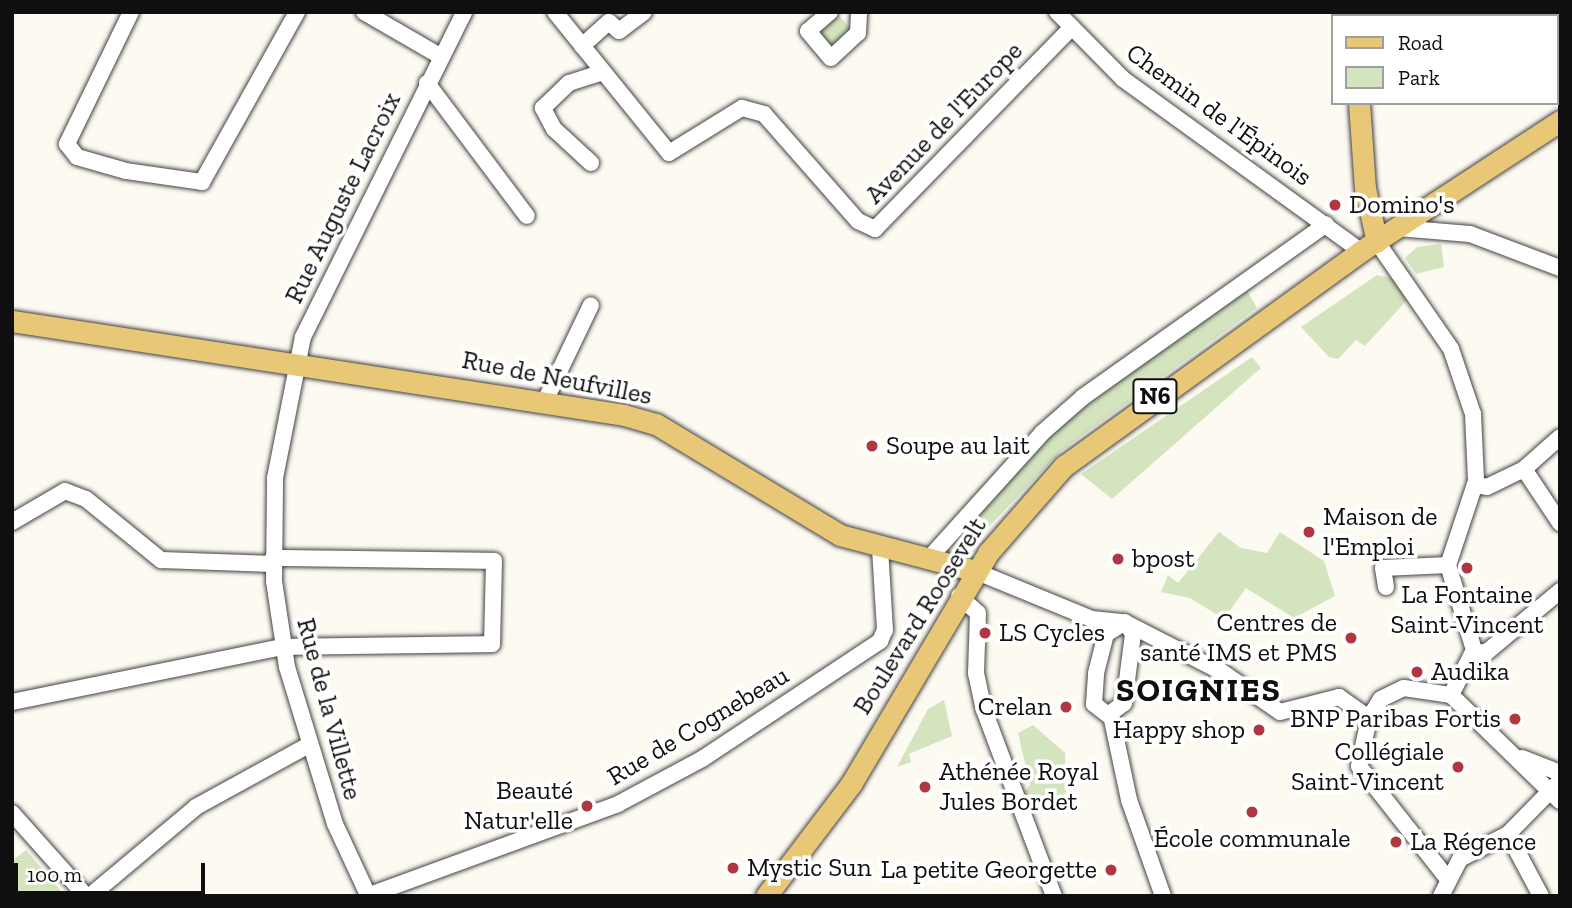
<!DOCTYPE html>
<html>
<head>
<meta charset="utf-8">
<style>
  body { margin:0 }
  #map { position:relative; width:1572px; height:908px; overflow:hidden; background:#fdfaf2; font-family:"Zilla Slab",serif }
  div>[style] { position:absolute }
  .green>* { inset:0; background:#d4e4bf }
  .roads { filter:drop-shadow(0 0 2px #424242) drop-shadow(0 0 2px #424242) }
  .minor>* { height:16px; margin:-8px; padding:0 8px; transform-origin:8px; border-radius:8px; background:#fff }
  .major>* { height:21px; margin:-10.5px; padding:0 10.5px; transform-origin:10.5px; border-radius:10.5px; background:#e8c777 }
  .dots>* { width:19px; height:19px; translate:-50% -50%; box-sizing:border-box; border:4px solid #fff; border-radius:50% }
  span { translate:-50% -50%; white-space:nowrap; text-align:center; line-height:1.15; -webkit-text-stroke:7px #fff; paint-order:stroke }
  .shield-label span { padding:2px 5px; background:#fff; border:2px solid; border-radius:5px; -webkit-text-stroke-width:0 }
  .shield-label { font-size:24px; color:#0f0f0f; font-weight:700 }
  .street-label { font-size:26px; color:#0f0f0f }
  .poi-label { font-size:26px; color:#0f0f0f }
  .left { translate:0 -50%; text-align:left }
  .right { translate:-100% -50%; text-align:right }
  .district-label { font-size:33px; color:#0f0f0f; font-weight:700; letter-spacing:2px }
  .frame { position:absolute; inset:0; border:14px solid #0f0f0f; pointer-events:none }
  .legend { position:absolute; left:1331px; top:14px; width:228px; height:91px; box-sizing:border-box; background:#fff; border:2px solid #9f9f9f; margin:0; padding:9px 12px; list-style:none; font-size:21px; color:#0f0f0f }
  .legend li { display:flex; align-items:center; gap:14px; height:35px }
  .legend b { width:35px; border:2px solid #9f9f9f }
  .scale { position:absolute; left:14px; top:863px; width:191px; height:32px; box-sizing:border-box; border:4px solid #0f0f0f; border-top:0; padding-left:9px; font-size:21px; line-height:24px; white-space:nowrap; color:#0f0f0f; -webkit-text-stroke:5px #fff; paint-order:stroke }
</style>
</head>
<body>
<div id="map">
  <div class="green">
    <div style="clip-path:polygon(836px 13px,853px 30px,831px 49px,815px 30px)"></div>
    <div style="clip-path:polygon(1441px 244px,1444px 267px,1416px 274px,1405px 258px,1417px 247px)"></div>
    <div style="clip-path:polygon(1377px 275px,1392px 278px,1409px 298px,1365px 346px,1356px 340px,1338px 359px,1329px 357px,1301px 327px)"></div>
    <div style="clip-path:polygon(1245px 287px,1257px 308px,1061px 451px,981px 535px,968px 528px,1046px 436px)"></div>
    <div style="clip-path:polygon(1252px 357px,1261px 368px,1112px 499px,1081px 474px)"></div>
    <div style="clip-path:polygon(1219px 532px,1241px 548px,1267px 553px,1280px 532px,1324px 561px,1335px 596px,1294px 618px,1246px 588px,1224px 619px,1190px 598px,1161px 592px,1168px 575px,1178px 583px)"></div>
    <div style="clip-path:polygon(944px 700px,952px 736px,909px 754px,911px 762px,897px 767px,928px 709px)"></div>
    <div style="clip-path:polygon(1033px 725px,1065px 753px,1066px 793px,1025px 810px,1021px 796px,1030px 785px,1018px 733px)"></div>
    <div style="clip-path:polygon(26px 850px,60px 890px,63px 896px,12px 896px,12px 861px)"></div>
  </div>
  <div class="roads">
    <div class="minor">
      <div style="left:131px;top:12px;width:147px;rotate:115.9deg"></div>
      <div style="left:67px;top:144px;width:16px;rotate:52deg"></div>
      <div style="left:77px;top:157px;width:51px;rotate:15.9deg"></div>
      <div style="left:126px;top:171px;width:77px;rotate:8.2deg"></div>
      <div style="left:202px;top:182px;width:195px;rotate:-60.8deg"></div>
      <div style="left:364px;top:12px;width:88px;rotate:30.1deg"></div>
      <div style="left:555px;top:12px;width:181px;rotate:51deg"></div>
      <div style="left:669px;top:153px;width:86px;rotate:-31.7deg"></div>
      <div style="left:742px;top:108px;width:23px;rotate:15deg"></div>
      <div style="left:764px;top:114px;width:142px;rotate:48.7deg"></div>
      <div style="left:858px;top:221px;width:19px;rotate:25deg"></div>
      <div style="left:875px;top:229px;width:281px;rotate:-45.7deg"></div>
      <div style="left:830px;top:12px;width:29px;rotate:139deg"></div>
      <div style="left:808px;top:31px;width:35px;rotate:50deg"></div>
      <div style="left:831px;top:58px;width:37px;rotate:-43deg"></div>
      <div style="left:858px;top:33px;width:21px;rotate:-87deg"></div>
      <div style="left:1057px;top:12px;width:94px;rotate:45.4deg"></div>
      <div style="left:1123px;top:79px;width:294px;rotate:35.9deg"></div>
      <div style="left:1408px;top:16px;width:7px;rotate:-34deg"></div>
      <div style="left:582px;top:46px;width:36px;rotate:-42deg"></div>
      <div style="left:609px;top:22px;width:13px;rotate:42deg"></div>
      <div style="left:619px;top:31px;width:31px;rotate:-37deg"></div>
      <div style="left:427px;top:83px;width:166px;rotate:53.1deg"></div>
      <div style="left:591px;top:163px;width:50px;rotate:-137.4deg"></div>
      <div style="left:554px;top:129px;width:24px;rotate:-118deg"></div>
      <div style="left:543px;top:108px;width:36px;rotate:-44deg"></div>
      <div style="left:569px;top:83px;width:33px;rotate:-18deg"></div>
      <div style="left:1398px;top:228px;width:72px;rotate:4.8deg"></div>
      <div style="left:1470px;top:234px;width:96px;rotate:20.7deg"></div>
      <div style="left:1377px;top:242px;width:130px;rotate:55.3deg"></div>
      <div style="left:1451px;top:349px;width:69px;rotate:71.3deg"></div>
      <div style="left:1473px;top:414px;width:67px;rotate:87.4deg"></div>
      <div style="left:1476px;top:481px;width:89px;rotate:108.4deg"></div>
      <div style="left:1448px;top:565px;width:89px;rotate:73deg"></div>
      <div style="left:1474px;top:650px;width:51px;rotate:117.1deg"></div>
      <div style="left:545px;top:401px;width:106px;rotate:-64.4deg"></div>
      <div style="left:1524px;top:469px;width:65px;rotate:56.3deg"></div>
      <div style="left:1475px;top:485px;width:12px;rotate:9deg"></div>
      <div style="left:1487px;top:487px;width:41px;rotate:-25.9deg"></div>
      <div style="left:1524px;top:469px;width:48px;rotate:-41.6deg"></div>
      <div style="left:12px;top:522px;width:61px;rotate:-30.3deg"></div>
      <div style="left:65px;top:491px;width:22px;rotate:21deg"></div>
      <div style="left:86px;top:499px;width:97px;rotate:39.1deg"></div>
      <div style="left:161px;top:560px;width:112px;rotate:2deg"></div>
      <div style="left:931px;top:556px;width:166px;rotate:-47.9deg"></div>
      <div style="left:1042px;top:433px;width:55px;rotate:-41.3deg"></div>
      <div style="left:1083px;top:397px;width:298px;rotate:-35.4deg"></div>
      <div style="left:975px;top:571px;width:126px;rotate:22.3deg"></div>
      <div style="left:1092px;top:619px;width:29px;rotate:6deg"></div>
      <div style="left:1386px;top:587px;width:19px;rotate:-99deg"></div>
      <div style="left:1383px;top:568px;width:65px;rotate:-2.6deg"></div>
      <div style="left:959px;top:596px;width:25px;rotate:42deg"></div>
      <div style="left:978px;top:613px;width:60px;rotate:91.9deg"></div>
      <div style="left:976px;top:673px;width:38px;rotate:78deg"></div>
      <div style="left:984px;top:710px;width:199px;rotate:69.4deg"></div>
      <div style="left:1125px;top:622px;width:14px;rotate:56deg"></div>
      <div style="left:1133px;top:634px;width:70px;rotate:97.4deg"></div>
      <div style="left:1124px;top:703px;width:20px;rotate:143deg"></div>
      <div style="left:1108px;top:715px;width:18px;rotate:-142deg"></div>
      <div style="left:1094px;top:704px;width:31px;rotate:-86deg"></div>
      <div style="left:1096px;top:673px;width:40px;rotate:-75.6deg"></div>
      <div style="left:1106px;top:634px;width:22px;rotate:-32deg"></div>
      <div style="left:1128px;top:624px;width:106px;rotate:27.1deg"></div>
      <div style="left:1222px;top:672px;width:70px;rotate:34.6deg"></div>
      <div style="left:1280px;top:712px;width:61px;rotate:-14.3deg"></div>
      <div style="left:1339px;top:697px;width:37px;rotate:35deg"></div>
      <div style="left:1474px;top:654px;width:14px;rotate:-12deg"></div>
      <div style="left:1488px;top:651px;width:94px;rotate:-39.8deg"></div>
      <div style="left:12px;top:702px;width:277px;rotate:-11.5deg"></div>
      <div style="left:283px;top:647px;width:209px;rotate:-0.8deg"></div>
      <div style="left:492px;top:644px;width:83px;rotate:-88.6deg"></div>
      <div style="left:494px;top:561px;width:221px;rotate:-179.2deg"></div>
      <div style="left:1111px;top:715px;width:87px;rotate:78deg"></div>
      <div style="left:1129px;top:800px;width:102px;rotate:70.5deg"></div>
      <div style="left:1522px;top:758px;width:41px;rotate:21.5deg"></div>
      <div style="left:12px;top:813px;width:111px;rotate:48.3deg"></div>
      <div style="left:1508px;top:834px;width:70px;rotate:62deg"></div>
      <div style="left:1447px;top:878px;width:142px;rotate:-128.2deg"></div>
      <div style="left:1359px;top:766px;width:49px;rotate:-78.2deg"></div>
      <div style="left:1369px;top:718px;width:22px;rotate:-58deg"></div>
      <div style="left:1381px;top:699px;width:25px;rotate:-26deg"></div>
      <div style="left:1404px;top:688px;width:48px;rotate:8.5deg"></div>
      <div style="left:1451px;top:695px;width:152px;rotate:44.2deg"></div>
      <div style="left:368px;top:895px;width:78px;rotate:-114.9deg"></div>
      <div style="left:335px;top:824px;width:164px;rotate:-107deg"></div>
      <div style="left:287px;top:667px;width:87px;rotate:-98.6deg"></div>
      <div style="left:274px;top:581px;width:103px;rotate:-89.4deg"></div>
      <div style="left:275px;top:478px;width:144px;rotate:-78.8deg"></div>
      <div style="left:303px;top:337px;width:363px;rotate:-63.6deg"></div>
      <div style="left:90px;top:896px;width:138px;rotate:-40deg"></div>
      <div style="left:196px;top:807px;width:129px;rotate:-28.8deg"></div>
      <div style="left:367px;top:896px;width:267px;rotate:-20.1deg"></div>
      <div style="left:618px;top:804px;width:95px;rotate:-28.2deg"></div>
      <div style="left:702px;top:759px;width:214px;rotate:-33.5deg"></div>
      <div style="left:880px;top:641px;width:12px;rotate:-66deg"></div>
      <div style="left:885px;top:630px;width:81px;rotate:-93.5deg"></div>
      <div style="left:1441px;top:896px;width:42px;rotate:-62.8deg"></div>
      <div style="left:1460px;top:859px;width:54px;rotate:-27.5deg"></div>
      <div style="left:1508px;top:834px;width:74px;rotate:-45.5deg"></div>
    </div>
    <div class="major">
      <div style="left:1350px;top:12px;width:4px;rotate:76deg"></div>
      <div style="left:1359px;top:103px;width:85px;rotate:86deg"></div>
      <div style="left:1365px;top:188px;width:55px;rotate:77.5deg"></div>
      <div style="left:12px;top:321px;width:619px;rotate:8.73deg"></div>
      <div style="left:624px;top:415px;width:33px;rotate:16deg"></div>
      <div style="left:656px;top:424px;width:215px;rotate:31.1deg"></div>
      <div style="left:840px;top:535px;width:140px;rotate:14.9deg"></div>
      <div style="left:766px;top:896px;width:141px;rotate:-52.8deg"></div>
      <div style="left:851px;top:784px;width:269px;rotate:-59.3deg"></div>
      <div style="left:988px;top:553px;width:116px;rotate:-48.9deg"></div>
      <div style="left:1064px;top:466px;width:367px;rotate:-35.9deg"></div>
      <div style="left:1361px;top:251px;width:238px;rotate:-33.2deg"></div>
    </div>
  </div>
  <div class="dots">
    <div style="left:1335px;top:205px;background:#ae3742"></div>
    <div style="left:872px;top:446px;background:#ae3742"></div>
    <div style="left:1309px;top:532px;background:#ae3742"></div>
    <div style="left:1118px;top:559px;background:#ae3742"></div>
    <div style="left:1467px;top:568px;background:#ae3742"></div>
    <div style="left:985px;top:633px;background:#ae3742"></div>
    <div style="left:1351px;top:638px;background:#ae3742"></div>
    <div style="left:1417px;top:672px;background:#ae3742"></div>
    <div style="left:1066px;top:707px;background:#ae3742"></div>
    <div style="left:1515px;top:719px;background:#ae3742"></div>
    <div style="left:1259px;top:730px;background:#ae3742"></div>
    <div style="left:1458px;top:767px;background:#ae3742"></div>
    <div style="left:925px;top:787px;background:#ae3742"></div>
    <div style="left:587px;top:806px;background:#ae3742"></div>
    <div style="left:1252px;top:812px;background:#ae3742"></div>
    <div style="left:1396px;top:842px;background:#ae3742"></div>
    <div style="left:733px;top:868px;background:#ae3742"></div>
    <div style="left:1111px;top:870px;background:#ae3742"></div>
  </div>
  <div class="shield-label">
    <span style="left:1155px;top:396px">N6</span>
  </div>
  <div class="street-label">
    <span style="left:1219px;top:115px;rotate:36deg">Chemin de l'Épinois</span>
    <span style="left:944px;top:123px;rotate:-46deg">Avenue de l'Europe</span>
    <span style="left:343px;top:198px;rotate:-64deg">Rue Auguste Lacroix</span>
    <span style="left:557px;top:378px;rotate:11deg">Rue de Neufvilles</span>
    <span style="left:920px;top:616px;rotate:-58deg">Boulevard Roosevelt</span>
    <span style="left:329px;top:709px;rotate:75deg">Rue de la Villette</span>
    <span style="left:698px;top:726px;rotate:-31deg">Rue de Cognebeau</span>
  </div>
  <div class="poi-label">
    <span class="left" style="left:1349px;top:205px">Domino's</span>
    <span class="left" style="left:886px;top:446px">Soupe au lait</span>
    <span class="left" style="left:1323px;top:532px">Maison de<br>l'Emploi</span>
    <span class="left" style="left:1132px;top:559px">bpost</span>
    <span style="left:1467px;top:610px">La Fontaine<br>Saint-Vincent</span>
    <span class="right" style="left:1337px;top:638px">Centres de<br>santé IMS et PMS</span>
    <span class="left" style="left:999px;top:633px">LS Cycles</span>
    <span class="left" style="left:1431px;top:672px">Audika</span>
    <span class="right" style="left:1052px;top:707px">Crelan</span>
    <span class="right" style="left:1501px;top:719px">BNP Paribas Fortis</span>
    <span class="right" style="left:1245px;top:730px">Happy shop</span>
    <span class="right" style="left:1444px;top:767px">Collégiale<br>Saint-Vincent</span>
    <span class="left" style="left:939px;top:787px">Athénée Royal<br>Jules Bordet</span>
    <span class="right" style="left:573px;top:806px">Beauté<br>Natur'elle</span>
    <span style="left:1252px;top:839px">École communale</span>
    <span class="left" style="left:1410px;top:842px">La Régence</span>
    <span class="left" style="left:747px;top:868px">Mystic Sun</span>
    <span class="right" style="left:1097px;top:870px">La petite Georgette</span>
  </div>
  <div class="district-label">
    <span style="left:1199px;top:690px">SOIGNIES</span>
  </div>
  <div class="frame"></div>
  <ul class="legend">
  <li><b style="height:9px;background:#e8c777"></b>Road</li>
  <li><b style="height:19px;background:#d4e4bf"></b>Park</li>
  </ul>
  <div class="scale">100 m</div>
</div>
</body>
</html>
